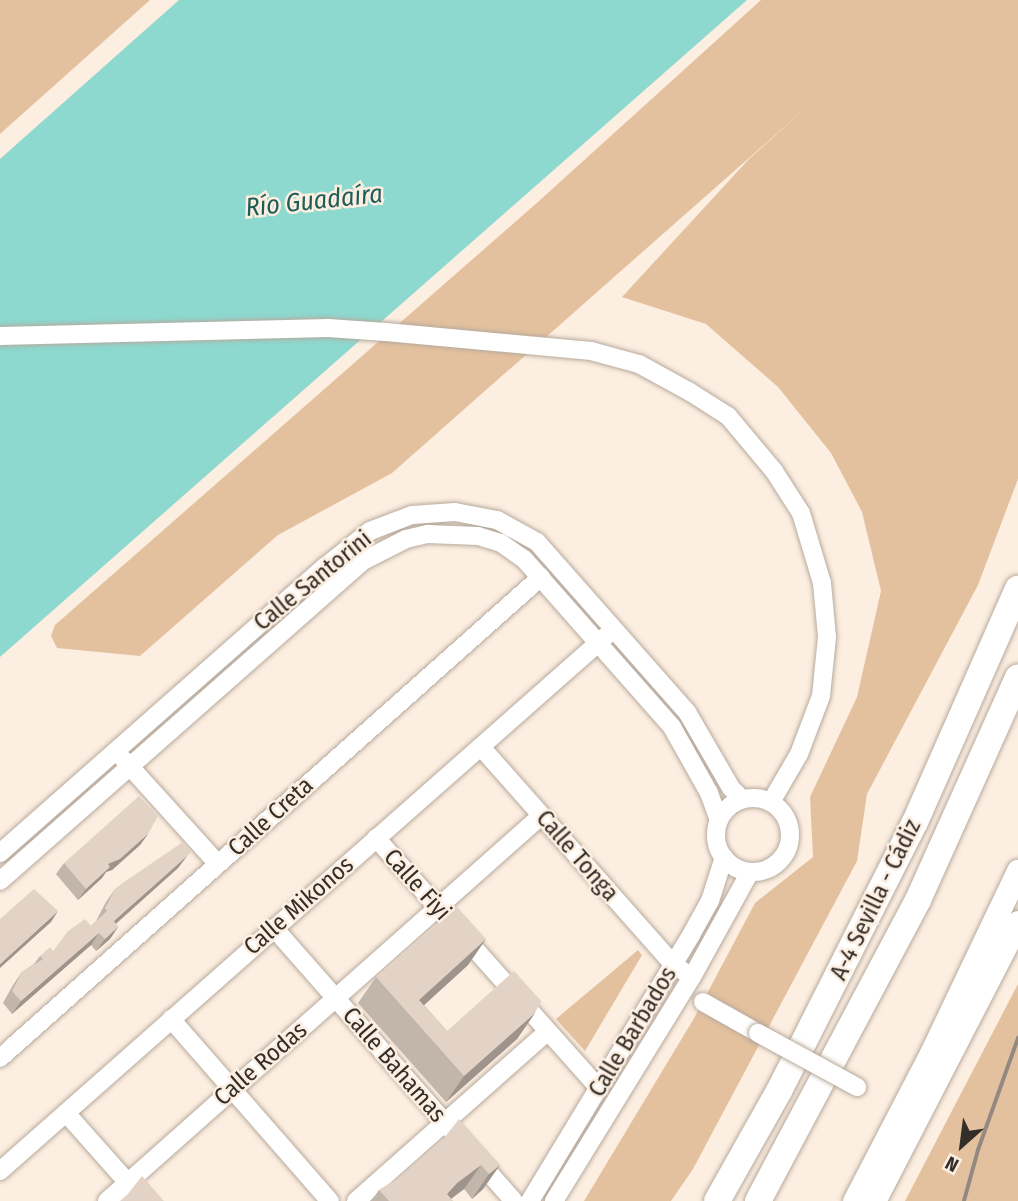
<!DOCTYPE html>
<html>
<head>
<meta charset="utf-8">
<style>
  body { margin:0 }
  #map { position:relative; width:1018px; height:1201px; overflow:hidden; background:#fceee0; font-family:"Fira Sans Condensed",sans-serif }
  div>[style] { position:absolute }
  .green>* { inset:0; background:#e4c19e }
  .water>* { inset:0; background:#8dd8cf }
  .roads { filter:drop-shadow(0 0 2px #b7aa9d) drop-shadow(0 0 2px #b7aa9d) }
  .minor>* { height:18px; margin:-9px; padding:0 9px; transform-origin:9px; border-radius:9px; background:#fff }
  .minor>.ring { margin:-9px; padding:0; box-sizing:content-box; background:none; border:18px solid #fff; border-radius:50% }
  .major>* { height:23px; margin:-11.5px; padding:0 11.5px; transform-origin:11.5px; border-radius:11.5px; background:#fff }
  .highway>* { height:26px; margin:-13px; padding:0 13px; transform-origin:13px; border-radius:13px; background:#fff }
  .rail>* { height:3.5px; margin:-1.75px; padding:0 1.75px; transform-origin:1.75px; border-radius:1.75px; background:#938980 }
  .bridges { filter:drop-shadow(0 0 2px #b7aa9d) drop-shadow(0 0 2px #b7aa9d) }
  .minor-bridge>* { height:18px; margin:-9px; padding:0 9px; transform-origin:9px; border-radius:9px; background:#fff }
  .wall>* { inset:0; background:#c2b5aa }
  .shaded-wall>* { inset:0; background:#9e948b }
  .building>* { inset:0; background:#e2d3c6 }
  span { translate:-50% -50%; white-space:nowrap; text-align:center; line-height:1.15; -webkit-text-stroke:5px #fceee0; paint-order:stroke }
  .street-label { font-size:24px; color:#332e28 }
  .water-label { font-size:26px; color:#1f5d57; font-style:italic }
  .north { position:absolute; left:927px; top:1110px; width:70px; height:70px; -webkit-text-stroke:5px #fceee0; paint-order:stroke; rotate:208deg; font-size:19px; font-weight:700; line-height:28px; text-align:center; color:#332e28 }
  .north::after { content:''; display:block; margin:auto; width:24px; height:32px; background:#332e28; clip-path:polygon(50% 0,100% 100%,50% 72%,0 100%) }
</style>
</head>
<body>
<div id="map">
  <div class="green">
    <div style="clip-path:polygon(0 0,150px 0,0 134px)"></div>
    <div style="clip-path:polygon(761px 0,1018px 0,1018px 479px,978px 585px,867px 794px,857px 861px,693px 1169px,671px 1201px,584px 1201px,693px 1020px,755px 903px,813px 857px,810px 797px,857px 697px,881px 591px,862px 512px,831px 453px,778px 387px,706px 324px,622px 297px,749px 159px,809px 105px,392px 473px,278px 535px,140px 656px,57px 648px,51px 636px,55px 625px,539px 201px)"></div>
    <div style="clip-path:polygon(638px 950px,642px 955px,585px 1051px,556px 1019px)"></div>
    <div style="clip-path:polygon(1018px 984px,1018px 1201px,905px 1201px)"></div>
  </div>
  <div class="water">
    <div style="clip-path:polygon(179px 0,747px 0,0 657px,0 159px)"></div>
  </div>
  <div class="roads">
    <div class="minor">
      <div style="left:0;top:336px;width:328px;rotate:-1.4deg"></div>
      <div style="left:328px;top:328px;width:58px;rotate:3.9deg"></div>
      <div style="left:386px;top:332px;width:206px;rotate:5.3deg"></div>
      <div style="left:591px;top:351px;width:50px;rotate:15.2deg"></div>
      <div style="left:639px;top:364px;width:58px;rotate:28.8deg"></div>
      <div style="left:690px;top:392px;width:45px;rotate:32.3deg"></div>
      <div style="left:728px;top:416px;width:72px;rotate:50.1deg"></div>
      <div style="left:774px;top:471px;width:50px;rotate:57.3deg"></div>
      <div style="left:801px;top:513px;width:73px;rotate:73.3deg"></div>
      <div style="left:822px;top:583px;width:54px;rotate:84.7deg"></div>
      <div style="left:827px;top:637px;width:59px;rotate:95.8deg"></div>
      <div style="left:821px;top:696px;width:62px;rotate:110.8deg"></div>
      <div style="left:799px;top:754px;width:56px;rotate:120.3deg"></div>
      <div style="left:481px;top:747px;width:291px;rotate:48.5deg"></div>
      <div style="left:674px;top:965px;width:11px;rotate:34deg"></div>
      <div style="left:124px;top:760px;width:140px;rotate:47.9deg"></div>
      <div class="ring" style="left:716px;top:798px;width:56px;height:56px"></div>
      <div style="left:376px;top:838px;width:335px;rotate:48.3deg"></div>
      <div style="left:0;top:853px;width:434px;rotate:-41.4deg"></div>
      <div style="left:326px;top:566px;width:56px;rotate:-38.5deg"></div>
      <div style="left:370px;top:531px;width:45px;rotate:-20.9deg"></div>
      <div style="left:412px;top:515px;width:43px;rotate:-4deg"></div>
      <div style="left:455px;top:512px;width:43px;rotate:10.8deg"></div>
      <div style="left:497px;top:520px;width:46px;rotate:28.8deg"></div>
      <div style="left:537px;top:542px;width:227px;rotate:48.6deg"></div>
      <div style="left:687px;top:712px;width:88px;rotate:59.9deg"></div>
      <div style="left:731px;top:788px;width:16px;rotate:45deg"></div>
      <div style="left:0;top:881px;width:484px;rotate:-41.4deg"></div>
      <div style="left:363px;top:561px;width:48px;rotate:-27.1deg"></div>
      <div style="left:406px;top:539px;width:23px;rotate:-13deg"></div>
      <div style="left:428px;top:534px;width:50px;rotate:2.3deg"></div>
      <div style="left:478px;top:536px;width:24px;rotate:17deg"></div>
      <div style="left:501px;top:543px;width:28px;rotate:35deg"></div>
      <div style="left:524px;top:559px;width:224px;rotate:48.6deg"></div>
      <div style="left:672px;top:727px;width:76px;rotate:60.7deg"></div>
      <div style="left:709px;top:793px;width:29px;rotate:70deg"></div>
      <div style="left:274px;top:928px;width:363px;rotate:48.7deg"></div>
      <div style="left:703px;top:1002px;width:63px;rotate:29.4deg"></div>
      <div style="left:171px;top:1019px;width:242px;rotate:48.9deg"></div>
      <div style="left:0;top:1058px;width:724px;rotate:-41.64deg"></div>
      <div style="left:66px;top:1113px;width:118px;rotate:48.4deg"></div>
      <div style="left:0;top:1171px;width:808px;rotate:-41.44deg"></div>
      <div style="left:107px;top:1201px;width:580px;rotate:-41.58deg"></div>
      <div style="left:356px;top:1201px;width:256px;rotate:-41.5deg"></div>
      <div style="left:530px;top:1201px;width:311px;rotate:-58.8deg"></div>
      <div style="left:691px;top:935px;width:39px;rotate:-61deg"></div>
      <div style="left:710px;top:901px;width:46px;rotate:-72.3deg"></div>
      <div style="left:554px;top:1201px;width:263px;rotate:-58.4deg"></div>
      <div style="left:692px;top:977px;width:120px;rotate:-61.1deg"></div>
    </div>
    <div class="major">
      <div style="left:854px;top:1201px;width:167px;rotate:-62.5deg"></div>
      <div style="left:931px;top:1053px;width:202px;rotate:-64.5deg"></div>
      <div style="left:874px;top:1201px;width:314px;rotate:-62.7deg"></div>
    </div>
    <div class="highway">
      <div style="left:717px;top:1201px;width:126px;rotate:-60.6deg"></div>
      <div style="left:779px;top:1091px;width:301px;rotate:-63.2deg"></div>
      <div style="left:915px;top:822px;width:255px;rotate:-66.2deg"></div>
      <div style="left:758px;top:1201px;width:341px;rotate:-62deg"></div>
      <div style="left:918px;top:900px;width:244px;rotate:-65.8deg"></div>
    </div>
  </div>
  <div class="rail">
    <div style="left:964px;top:1201px;width:53px;rotate:-74.6deg"></div>
    <div style="left:978px;top:1150px;width:119px;rotate:-70.3deg"></div>
  </div>
  <div class="bridges">
    <div class="minor-bridge">
      <div style="left:758px;top:1033px;width:113px;rotate:28.6deg"></div>
    </div>
  </div>
  <div class="wall">
    <div style="clip-path:polygon(148px 834px,140px 845px,112px 870px,106px 872px,102px 878px,78px 900px,56px 874px,64px 863px)"></div>
    <div style="clip-path:polygon(191px 851px,178px 868px,116px 924px,118px 927px,110px 939px,96px 951px,91px 945px,12px 1014px,3px 1003px,13px 985px,22px 972px,34px 964px,40px 956px,53px 951px,91px 926px,96px 921px,106px 902px,115px 889px)"></div>
    <div style="clip-path:polygon(486px 939px,468px 965px,424px 1005px,447px 1031px,535px 1013px,517px 1039px,446px 1102px,358px 1003px,376px 977px)"></div>
    <div style="clip-path:polygon(444px 1138px,500px 1165px,483px 1189px,472px 1199px,464px 1189px,451px 1199px,453px 1201px,371px 1201px,379px 1190px,399px 1178px)"></div>
  </div>
  <div class="shaded-wall">
    <div style="clip-path:polygon(148px 834px,140px 845px,112px 870px,106px 872px,102px 878px,78px 900px,86px 889px,108px 864px)"></div>
    <div style="clip-path:polygon(187px 856px,178px 868px,105px 933px,114px 921px)"></div>
    <div style="clip-path:polygon(58px 911px,51px 922px,0 968px,0 964px)"></div>
    <div style="clip-path:polygon(118px 927px,110px 939px,96px 951px,105px 939px)"></div>
    <div style="clip-path:polygon(99px 933px,91px 945px,12px 1014px,21px 1001px)"></div>
    <div style="clip-path:polygon(486px 939px,468px 965px,411px 1017px,419px 1000px)"></div>
    <div style="clip-path:polygon(535px 1013px,517px 1039px,446px 1102px,464px 1076px)"></div>
    <div style="clip-path:polygon(481px 1165px,464px 1189px,448px 1201px,447px 1194px,457px 1183px)"></div>
    <div style="clip-path:polygon(500px 1165px,483px 1189px,472px 1199px,489px 1174px)"></div>
  </div>
  <div class="building">
    <div style="clip-path:polygon(139px 796px,158px 816px,148px 834px,120px 859px,108px 864px,110px 867px,86px 889px,64px 863px)"></div>
    <div style="clip-path:polygon(183px 842px,191px 851px,187px 856px,114px 921px,118px 927px,105px 939px,99px 933px,21px 1001px,12px 991px,22px 972px,43px 959px,40px 956px,50px 947px,53px 951px,68px 931px,85px 919px,91px 926px,107px 911px,105px 908px,115px 889px,124px 882px)"></div>
    <div style="clip-path:polygon(34px 889px,58px 911px,0 964px,0 919px)"></div>
    <div style="clip-path:polygon(457px 907px,486px 939px,419px 1000px,447px 1031px,514px 971px,541px 1001px,535px 1013px,464px 1076px,376px 977px)"></div>
    <div style="clip-path:polygon(459px 1119px,500px 1165px,489px 1174px,481px 1165px,457px 1183px,447px 1194px,453px 1201px,389px 1201px,379px 1190px,399px 1178px,444px 1138px)"></div>
    <div style="clip-path:polygon(142px 1176px,164px 1201px,120px 1201px,127px 1195px)"></div>
  </div>
  <div class="street-label">
    <span style="left:313px;top:581px;rotate:-39deg">Calle Santorini</span>
    <span style="left:271px;top:817px;rotate:-42deg">Calle Creta</span>
    <span style="left:577px;top:856px;rotate:49deg">Calle Tonga</span>
    <span style="left:417px;top:885px;rotate:48deg">Calle Fiyi</span>
    <span style="left:876px;top:900px;rotate:-64deg">A-4 Sevilla - Cádiz</span>
    <span style="left:299px;top:906px;rotate:-41deg">Calle Mikonos</span>
    <span style="left:633px;top:1032px;rotate:-59deg">Calle Barbados</span>
    <span style="left:261px;top:1064px;rotate:-41deg">Calle Rodas</span>
    <span style="left:394px;top:1065px;rotate:49deg">Calle Bahamas</span>
  </div>
  <div class="water-label">
    <span style="left:314px;top:201px;rotate:-6deg">Río Guadaíra</span>
  </div>
  <div class="north">N</div>
</div>
</body>
</html>
